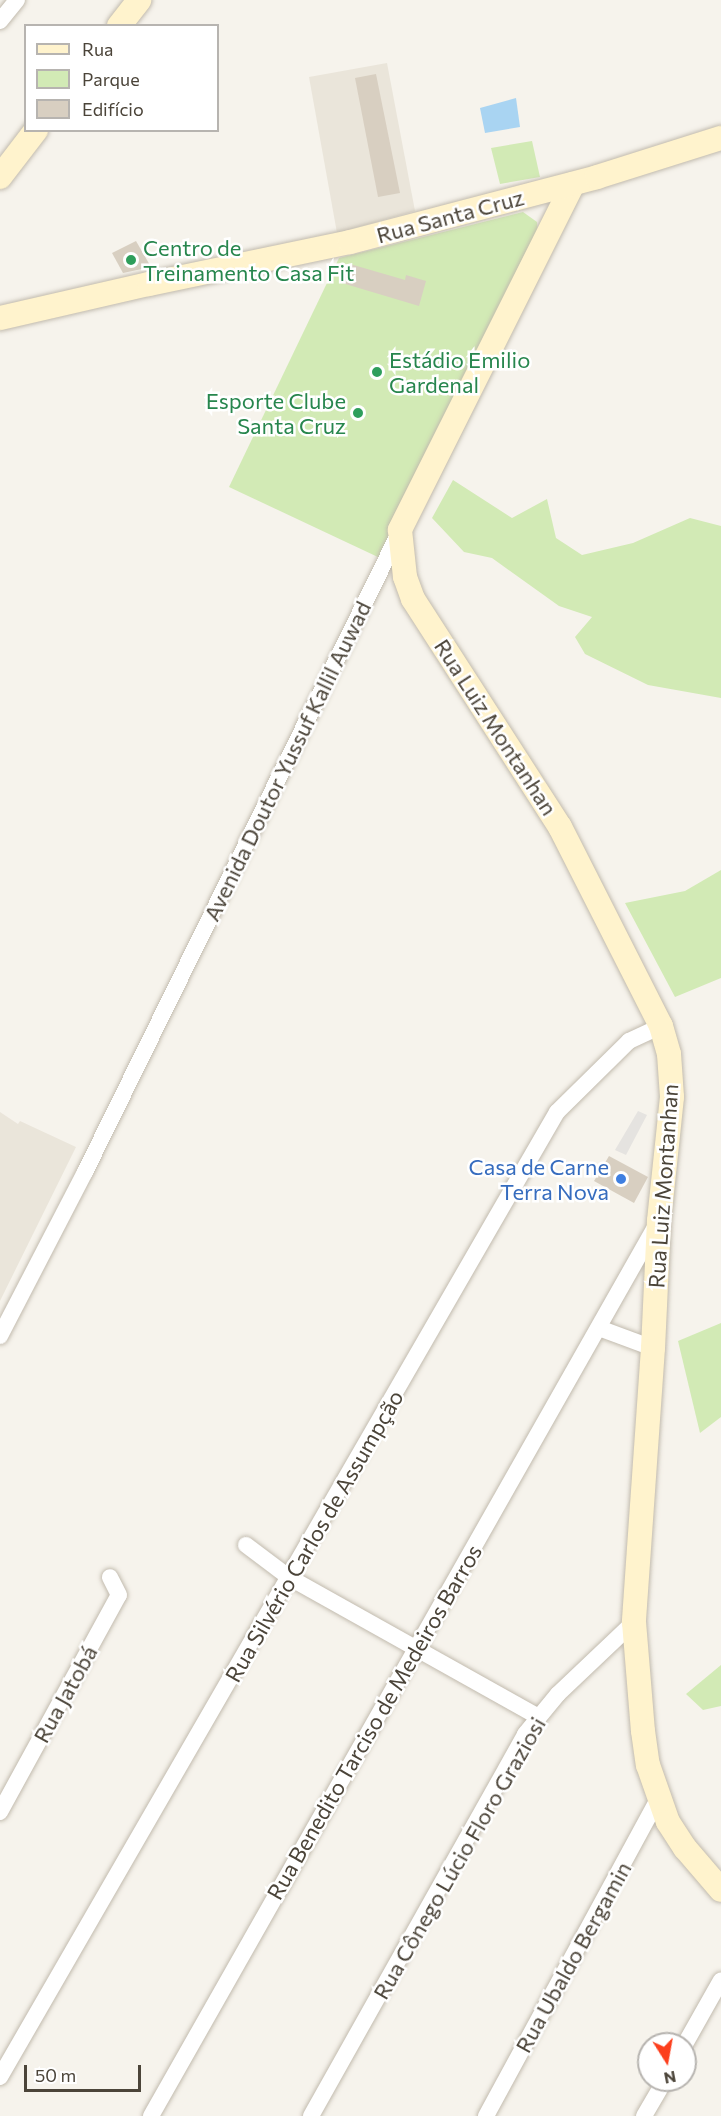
<!DOCTYPE html>
<html>
<head>
<meta charset="utf-8">
<style>
  body { margin:0 }
  #map { position:relative; width:721px; height:2116px; overflow:hidden; background:#f6f3ec; font-family:Commissioner,sans-serif }
  div>[style] { position:absolute }
  .residential>* { inset:0; background:#eae5da }
  .green>* { inset:0; background:#d2eab5 }
  .parking>* { inset:0; background:#e5e3e0 }
  .water>* { inset:0; background:#a9d4f2 }
  .building>* { inset:0; background:#d8cfc1 }
  .roads { filter:drop-shadow(0 0 2px #c2bbae) drop-shadow(0 0 2px #c2bbae) }
  .street>* { height:16px; margin:-8px; padding:0 8px; transform-origin:8px; border-radius:8px; background:#fff }
  .secondary>* { height:24px; margin:-12px; padding:0 12px; transform-origin:12px; border-radius:12px; background:#fff3cd }
  .dots>* { width:16px; height:16px; translate:-50% -50%; box-sizing:border-box; border:3px solid #fff; border-radius:50% }
  span { translate:-50% -50%; white-space:nowrap; text-align:center; line-height:1.15; -webkit-text-stroke:5px #fff; paint-order:stroke }
  .street-label { font-size:22px; color:#4b4439 }
  .leisure-label { font-size:22px; color:#27864d }
  .left { translate:0 -50%; text-align:left }
  .right { translate:-100% -50%; text-align:right }
  .shop-label { font-size:22px; color:#366cbe }
  .legend { position:absolute; left:24px; top:24px; width:195px; height:108px; box-sizing:border-box; background:#fff; border:2px solid #b7b4b0; margin:0; padding:8px 10px; list-style:none; font-size:18px; color:#4b4439 }
  .legend li { display:flex; align-items:center; gap:12px; height:30px }
  .legend b { width:30px; border:2px solid #b7b4b0 }
  .north { position:absolute; left:637px; top:2032px; width:60px; height:60px; box-sizing:border-box; background:#fff; border:2px solid #b7b4b0; border-radius:50%; rotate:169deg; font-size:16px; font-weight:700; line-height:24px; text-align:center; color:#4b4439 }
  .north::after { content:''; display:block; margin:auto; width:21px; height:27px; background:#fc3f1d; clip-path:polygon(50% 0,100% 100%,50% 72%,0 100%) }
  .scale { position:absolute; left:24px; top:2065px; width:117px; height:27px; box-sizing:border-box; border:3px solid #4b4439; border-top:0; padding-left:8px; font-size:18px; line-height:21px; white-space:nowrap; color:#4b4439; -webkit-text-stroke:4px #fff; paint-order:stroke }
</style>
</head>
<body>
<div id="map">
  <div class="residential">
    <div style="clip-path:polygon(387px 63px,415px 211px,337px 233px,309px 77px)"></div>
    <div style="clip-path:polygon(0 1112px,18px 1124px,20px 1121px,76px 1147px,0 1301px)"></div>
  </div>
  <div class="green">
    <div style="clip-path:polygon(532px 141px,540px 177px,500px 184px,491px 148px)"></div>
    <div style="clip-path:polygon(523px 212px,537px 222px,538px 235px,380px 558px,229px 487px,339px 258px)"></div>
    <div style="clip-path:polygon(453px 480px,512px 518px,547px 499px,556px 538px,582px 555px,633px 543px,690px 518px,721px 526px,721px 698px,648px 685px,585px 654px,575px 637px,592px 617px,559px 606px,492px 558px,464px 552px,432px 518px)"></div>
    <div style="clip-path:polygon(721px 870px,721px 978px,675px 997px,625px 903px,685px 891px)"></div>
    <div style="clip-path:polygon(721px 1323px,721px 1417px,700px 1433px,678px 1341px)"></div>
    <div style="clip-path:polygon(721px 1665px,721px 1706px,703px 1710px,686px 1694px)"></div>
  </div>
  <div class="parking">
    <div style="clip-path:polygon(638px 1111px,647px 1115px,626px 1155px,615px 1150px)"></div>
  </div>
  <div class="water">
    <div style="clip-path:polygon(516px 98px,520px 127px,485px 133px,480px 108px)"></div>
  </div>
  <div class="building">
    <div style="clip-path:polygon(376px 74px,400px 193px,378px 197px,355px 78px)"></div>
    <div style="clip-path:polygon(136px 241px,151px 267px,123px 273px,112px 253px)"></div>
    <div style="clip-path:polygon(350px 264px,405px 280px,406px 275px,426px 281px,419px 306px,342px 283px)"></div>
    <div style="clip-path:polygon(609px 1156px,648px 1177px,634px 1203px,594px 1181px)"></div>
  </div>
  <div class="roads">
    <div class="street">
      <div style="left:0;top:21px;width:27px;rotate:-51deg"></div>
      <div style="left:599px;top:1328px;width:58px;rotate:20.3deg"></div>
      <div style="left:0;top:1336px;width:185px;rotate:-62.6deg"></div>
      <div style="left:85px;top:1172px;width:714px;rotate:-63.83deg"></div>
      <div style="left:246px;top:1545px;width:55px;rotate:36.9deg"></div>
      <div style="left:290px;top:1578px;width:285px;rotate:29.2deg"></div>
      <div style="left:0;top:1812px;width:247px;rotate:-61.3deg"></div>
      <div style="left:119px;top:1595px;width:20px;rotate:-117deg"></div>
      <div style="left:685px;top:2044px;width:73px;rotate:-60.6deg"></div>
      <div style="left:0;top:2077px;width:1114px;rotate:-60.01deg"></div>
      <div style="left:557px;top:1112px;width:101px;rotate:-44.6deg"></div>
      <div style="left:629px;top:1041px;width:35px;rotate:-25deg"></div>
      <div style="left:151px;top:2116px;width:1026px;rotate:-60.44deg"></div>
      <div style="left:311px;top:2116px;width:438px;rotate:-60.7deg"></div>
      <div style="left:525px;top:1734px;width:52px;rotate:-50.5deg"></div>
      <div style="left:558px;top:1694px;width:105px;rotate:-43.5deg"></div>
      <div style="left:486px;top:2116px;width:362px;rotate:-61.5deg"></div>
      <div style="left:644px;top:2116px;width:42px;rotate:-59.7deg"></div>
    </div>
    <div class="secondary">
      <div style="left:119px;top:26px;width:33px;rotate:-52deg"></div>
      <div style="left:0;top:177px;width:59px;rotate:-52.5deg"></div>
      <div style="left:573px;top:184px;width:387px;rotate:116.6deg"></div>
      <div style="left:400px;top:530px;width:47px;rotate:83.9deg"></div>
      <div style="left:405px;top:577px;width:23px;rotate:70deg"></div>
      <div style="left:413px;top:599px;width:271px;rotate:57.2deg"></div>
      <div style="left:560px;top:827px;width:223px;rotate:63.1deg"></div>
      <div style="left:661px;top:1026px;width:29px;rotate:74deg"></div>
      <div style="left:669px;top:1054px;width:43px;rotate:86deg"></div>
      <div style="left:672px;top:1097px;width:125px;rotate:96deg"></div>
      <div style="left:659px;top:1221px;width:127px;rotate:92.7deg"></div>
      <div style="left:653px;top:1348px;width:275px;rotate:94deg"></div>
      <div style="left:634px;top:1622px;width:109px;rotate:85.3deg"></div>
      <div style="left:643px;top:1731px;width:34px;rotate:82deg"></div>
      <div style="left:648px;top:1765px;width:60px;rotate:70.7deg"></div>
      <div style="left:668px;top:1822px;width:31px;rotate:57deg"></div>
      <div style="left:685px;top:1848px;width:55px;rotate:49.4deg"></div>
      <div style="left:0;top:318px;width:153px;rotate:-12.9deg"></div>
      <div style="left:149px;top:284px;width:205px;rotate:-11.8deg"></div>
      <div style="left:350px;top:242px;width:255px;rotate:-14.7deg"></div>
      <div style="left:597px;top:177px;width:130px;rotate:-17.5deg"></div>
    </div>
  </div>
  <div class="dots">
    <div style="left:131px;top:260px;background:#2e9e5b"></div>
    <div style="left:377px;top:372px;background:#2e9e5b"></div>
    <div style="left:358px;top:413px;background:#2e9e5b"></div>
    <div style="left:621px;top:1179px;background:#3f7fe0"></div>
  </div>
  <div class="street-label">
    <span style="left:450px;top:216px;rotate:-15deg">Rua Santa Cruz</span>
    <span style="left:496px;top:727px;rotate:57deg">Rua Luiz Montanhan</span>
    <span style="left:287px;top:761px;rotate:-64deg">Avenida Doutor Yussuf Kallil Auwad</span>
    <span style="left:663px;top:1186px;rotate:-86deg">Rua Luiz Montanhan</span>
    <span style="left:314px;top:1536px;rotate:-60deg">Rua Silvério Carlos de Assumpção</span>
    <span style="left:65px;top:1694px;rotate:-61deg">Rua Jatobá</span>
    <span style="left:374px;top:1722px;rotate:-60deg">Rua Benedito Tarciso de Medeiros Barros</span>
    <span style="left:459px;top:1858px;rotate:-60deg">Rua Cônego Lúcio Floro Graziosi</span>
    <span style="left:573px;top:1957px;rotate:-61deg">Rua Ubaldo Bergamin</span>
  </div>
  <div class="leisure-label">
    <span class="left" style="left:143px;top:260px">Centro de<br>Treinamento Casa Fit</span>
    <span class="left" style="left:389px;top:372px">Estádio Emilio<br>Gardenal</span>
    <span class="right" style="left:346px;top:413px">Esporte Clube<br>Santa Cruz</span>
  </div>
  <div class="shop-label">
    <span class="right" style="left:609px;top:1179px">Casa de Carne<br>Terra Nova</span>
  </div>
  <ul class="legend">
  <li><b style="height:8px;background:#fff3cd"></b>Rua</li>
  <li><b style="height:16px;background:#d2eab5"></b>Parque</li>
  <li><b style="height:16px;background:#d8cfc1"></b>Edifício</li>
  </ul>
  <div class="north">N</div>
  <div class="scale">50 m</div>
</div>
</body>
</html>
